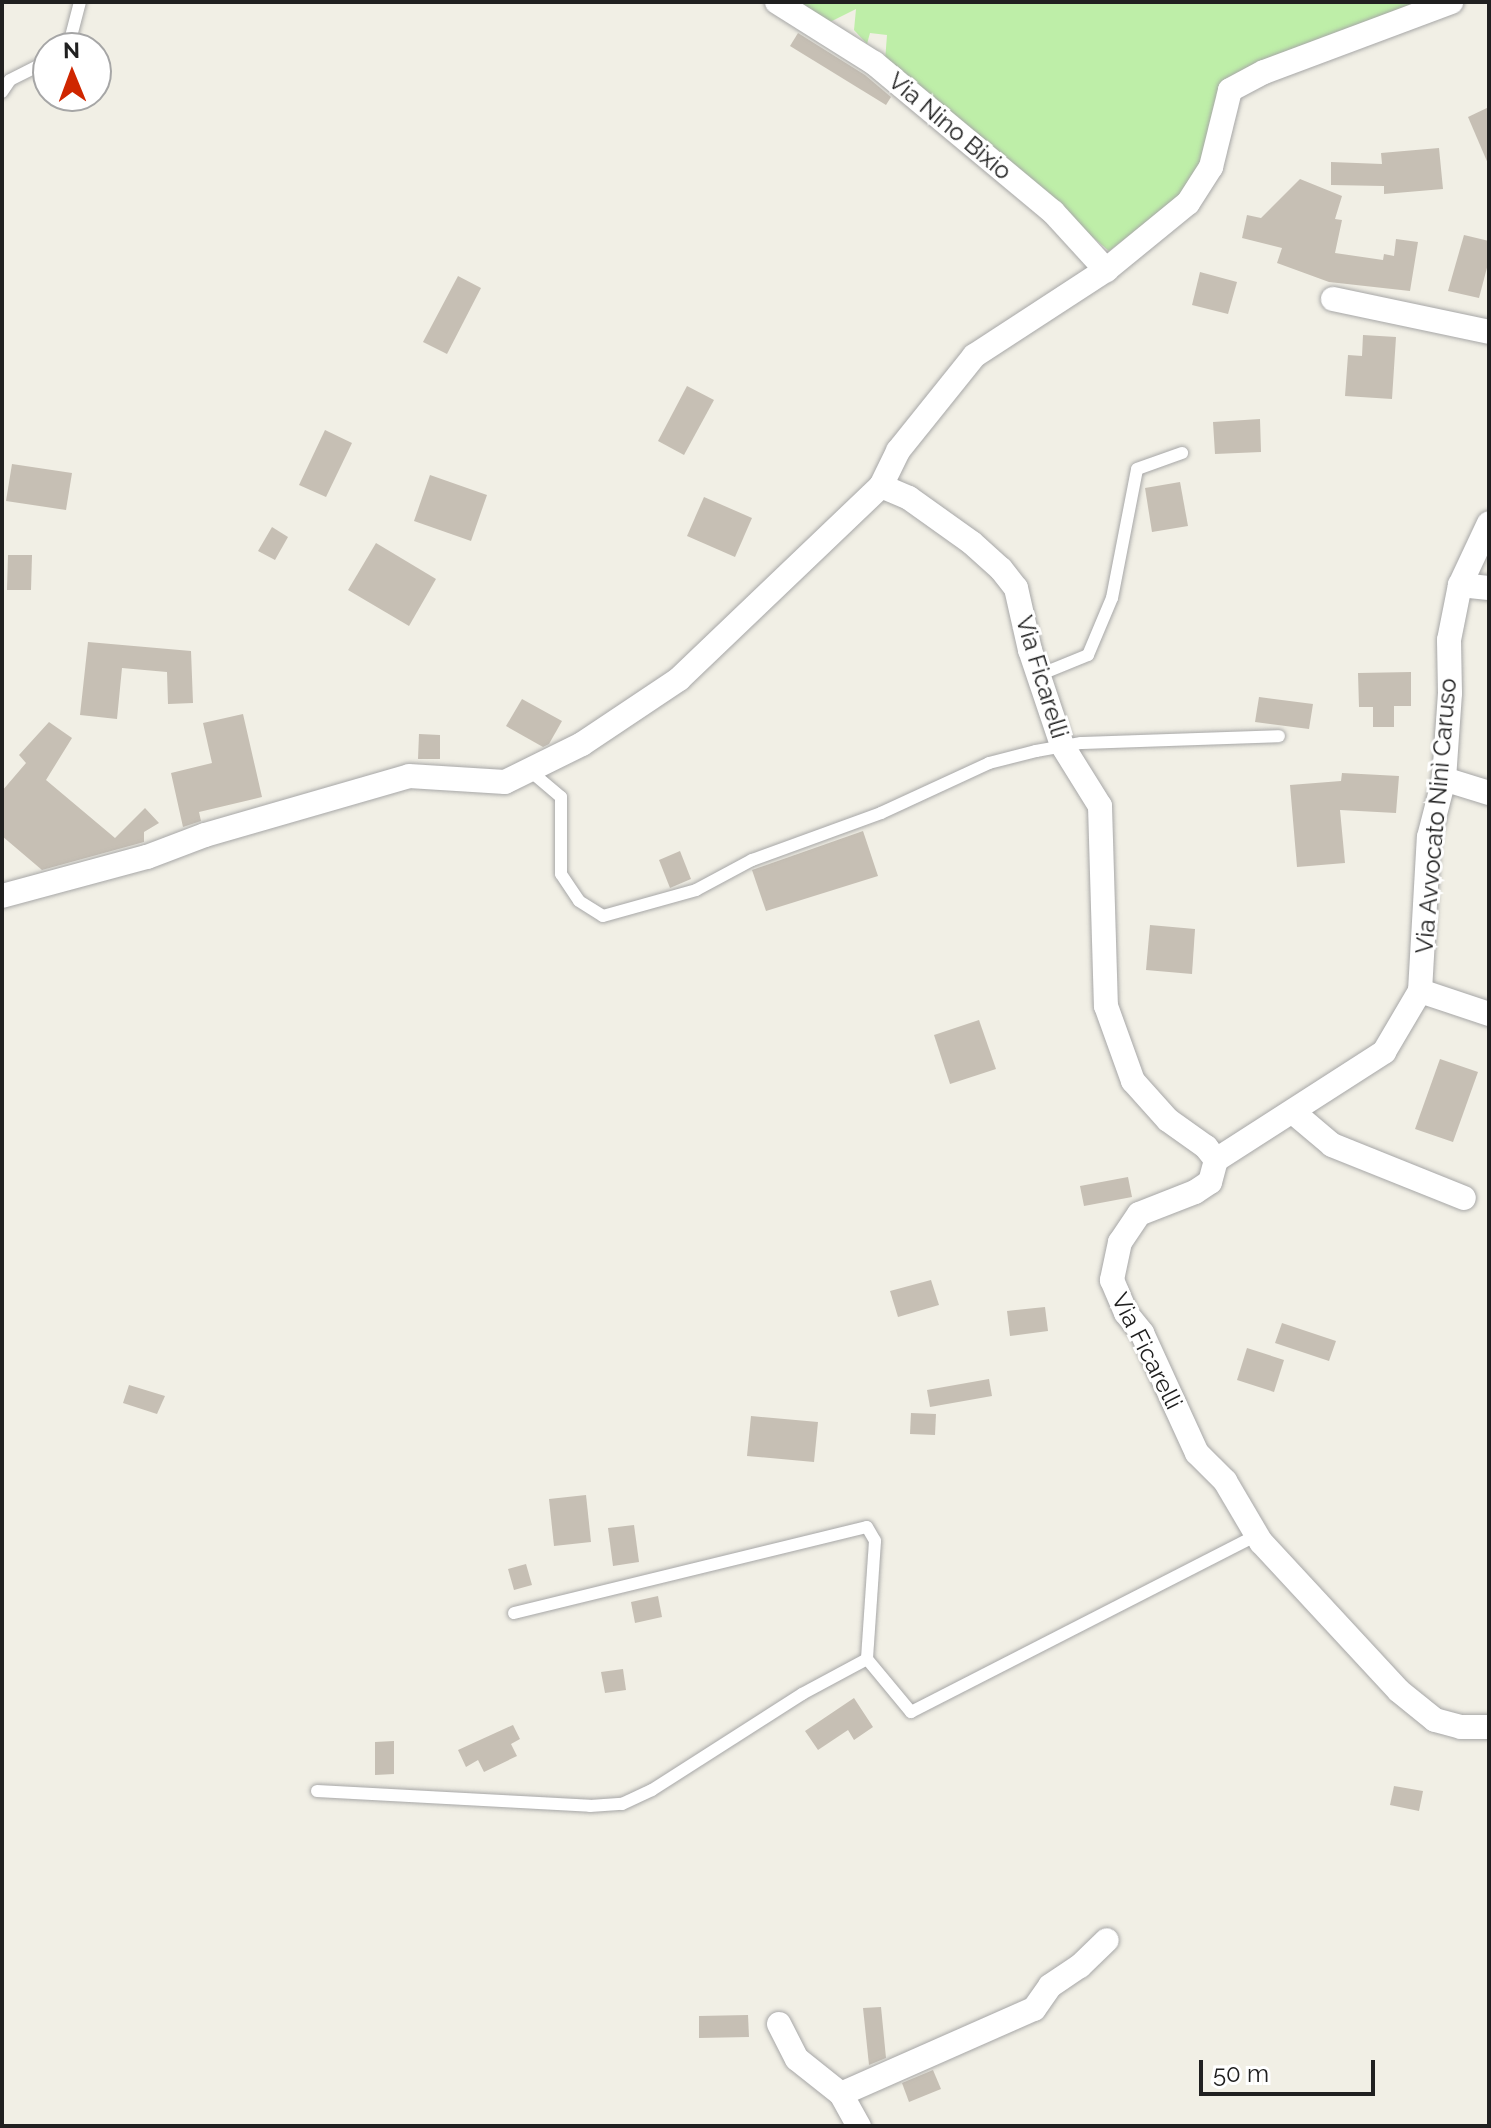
<!DOCTYPE html>
<html>
<head>
<meta charset="utf-8">
<style>
  body { margin:0 }
  #map { position:relative; width:1491px; height:2128px; overflow:hidden; background:#f1efe5; font-family:Raleway,sans-serif }
  div>[style] { position:absolute }
  .grass>* { inset:0; background:#beeea8 }
  .building>* { inset:0; background:#c6bfb4 }
  .roads { filter:drop-shadow(0 0 2px #a7a7a7) drop-shadow(0 0 2px #a7a7a7) }
  .service>* { height:12px; margin:-6px; padding:0 6px; transform-origin:6px; border-radius:6px; background:#fff }
  .minor>* { height:24px; margin:-12px; padding:0 12px; transform-origin:12px; border-radius:12px; background:#fff }
  span { translate:-50% -50%; white-space:nowrap; text-align:center; line-height:1.15; -webkit-text-stroke:6px #fff; paint-order:stroke }
  .street-label { font-size:24px; color:#202020 }
  .frame { position:absolute; inset:0; border:4px solid #202020; pointer-events:none }
  .north { position:absolute; left:32px; top:32px; width:80px; height:80px; box-sizing:border-box; background:#fff; border:2px solid #a6a6a6; border-radius:50%; rotate:359deg; font-size:22px; font-weight:700; line-height:32px; text-align:center; color:#202020 }
  .north::after { content:''; display:block; margin:auto; width:28px; height:36px; background:#cf2600; clip-path:polygon(50% 0,100% 100%,50% 72%,0 100%) }
  .scale { position:absolute; left:1199px; top:2060px; width:176px; height:36px; box-sizing:border-box; border:4px solid #202020; border-top:0; padding-left:10px; font-size:24px; line-height:28px; white-space:nowrap; color:#202020; -webkit-text-stroke:6px #fff; paint-order:stroke }
</style>
</head>
<body>
<div id="map">
  <div class="grass">
    <div style="clip-path:polygon(791px 2px,1430px 2px,1258px 64px,1183px 194px,1109px 251px,885px 61px,887px 35px,870px 33px,867px 44px,854px 30px,856px 9px,828px 23px)"></div>
  </div>
  <div class="building">
    <div style="clip-path:polygon(798px 33px,865px 75px,891px 97px,886px 105px,790px 46px)"></div>
    <div style="clip-path:polygon(1489px 107px,1489px 166px,1468px 117px)"></div>
    <div style="clip-path:polygon(1439px 148px,1443px 189px,1384px 194px,1384px 186px,1331px 185px,1331px 162px,1382px 164px,1381px 153px)"></div>
    <div style="clip-path:polygon(1300px 179px,1342px 196px,1335px 219px,1342px 220px,1335px 253px,1383px 260px,1384px 254px,1394px 256px,1396px 239px,1418px 242px,1410px 291px,1329px 282px,1277px 263px,1282px 248px,1242px 238px,1247px 215px,1261px 218px)"></div>
    <div style="clip-path:polygon(1464px 235px,1489px 241px,1489px 260px,1479px 298px,1448px 291px)"></div>
    <div style="clip-path:polygon(1200px 272px,1237px 282px,1228px 314px,1192px 305px)"></div>
    <div style="clip-path:polygon(458px 276px,481px 288px,447px 354px,423px 342px)"></div>
    <div style="clip-path:polygon(1363px 335px,1396px 337px,1392px 399px,1345px 396px,1348px 355px,1362px 356px)"></div>
    <div style="clip-path:polygon(687px 386px,714px 400px,684px 455px,658px 441px)"></div>
    <div style="clip-path:polygon(1260px 419px,1261px 452px,1215px 454px,1213px 422px)"></div>
    <div style="clip-path:polygon(325px 430px,352px 443px,326px 497px,299px 485px)"></div>
    <div style="clip-path:polygon(12px 464px,72px 473px,66px 510px,6px 501px)"></div>
    <div style="clip-path:polygon(430px 475px,487px 495px,471px 541px,414px 521px)"></div>
    <div style="clip-path:polygon(1180px 482px,1188px 526px,1152px 532px,1145px 488px)"></div>
    <div style="clip-path:polygon(704px 497px,752px 518px,735px 557px,687px 536px)"></div>
    <div style="clip-path:polygon(272px 527px,288px 537px,275px 560px,258px 551px)"></div>
    <div style="clip-path:polygon(376px 543px,436px 579px,409px 626px,348px 590px)"></div>
    <div style="clip-path:polygon(8px 555px,32px 555px,31px 590px,7px 590px)"></div>
    <div style="clip-path:polygon(88px 642px,191px 651px,193px 703px,168px 704px,167px 672px,122px 668px,117px 719px,80px 715px)"></div>
    <div style="clip-path:polygon(1411px 672px,1411px 706px,1394px 706px,1394px 727px,1373px 727px,1373px 707px,1359px 707px,1358px 673px)"></div>
    <div style="clip-path:polygon(1259px 697px,1313px 704px,1309px 729px,1255px 722px)"></div>
    <div style="clip-path:polygon(522px 699px,562px 721px,549px 744px,543px 747px,506px 726px)"></div>
    <div style="clip-path:polygon(243px 714px,262px 797px,199px 812px,201px 821px,183px 827px,171px 773px,212px 763px,203px 723px)"></div>
    <div style="clip-path:polygon(49px 722px,72px 738px,46px 780px,115px 838px,145px 808px,159px 823px,144px 832px,144px 842px,42px 870px,2px 836px,2px 791px,26px 763px,19px 755px)"></div>
    <div style="clip-path:polygon(419px 734px,440px 735px,440px 759px,418px 759px)"></div>
    <div style="clip-path:polygon(1342px 773px,1399px 776px,1396px 813px,1340px 810px,1345px 863px,1297px 867px,1290px 785px,1341px 781px)"></div>
    <div style="clip-path:polygon(863px 831px,878px 876px,766px 911px,752px 870px)"></div>
    <div style="clip-path:polygon(680px 851px,691px 879px,670px 888px,659px 860px)"></div>
    <div style="clip-path:polygon(1150px 925px,1195px 929px,1192px 974px,1146px 970px)"></div>
    <div style="clip-path:polygon(979px 1020px,996px 1069px,950px 1084px,934px 1035px)"></div>
    <div style="clip-path:polygon(1440px 1059px,1478px 1072px,1453px 1142px,1415px 1129px)"></div>
    <div style="clip-path:polygon(1128px 1177px,1132px 1197px,1084px 1206px,1080px 1186px)"></div>
    <div style="clip-path:polygon(931px 1280px,939px 1305px,898px 1317px,890px 1291px)"></div>
    <div style="clip-path:polygon(1045px 1307px,1048px 1331px,1010px 1336px,1007px 1311px)"></div>
    <div style="clip-path:polygon(1282px 1323px,1336px 1341px,1329px 1361px,1275px 1343px)"></div>
    <div style="clip-path:polygon(1247px 1348px,1284px 1360px,1274px 1392px,1237px 1380px)"></div>
    <div style="clip-path:polygon(989px 1379px,992px 1396px,930px 1407px,927px 1390px)"></div>
    <div style="clip-path:polygon(129px 1385px,165px 1396px,157px 1414px,123px 1403px)"></div>
    <div style="clip-path:polygon(911px 1413px,936px 1414px,935px 1435px,910px 1434px)"></div>
    <div style="clip-path:polygon(751px 1416px,818px 1422px,814px 1462px,747px 1456px)"></div>
    <div style="clip-path:polygon(586px 1495px,591px 1542px,554px 1546px,549px 1499px)"></div>
    <div style="clip-path:polygon(634px 1525px,639px 1562px,613px 1566px,608px 1528px)"></div>
    <div style="clip-path:polygon(526px 1564px,532px 1585px,514px 1590px,508px 1569px)"></div>
    <div style="clip-path:polygon(658px 1596px,662px 1617px,635px 1623px,631px 1602px)"></div>
    <div style="clip-path:polygon(623px 1669px,626px 1690px,605px 1693px,601px 1672px)"></div>
    <div style="clip-path:polygon(854px 1698px,873px 1727px,854px 1740px,848px 1730px,818px 1750px,805px 1731px)"></div>
    <div style="clip-path:polygon(513px 1725px,520px 1739px,511px 1744px,517px 1756px,484px 1772px,478px 1760px,466px 1767px,458px 1750px)"></div>
    <div style="clip-path:polygon(394px 1741px,394px 1774px,375px 1775px,375px 1742px)"></div>
    <div style="clip-path:polygon(1394px 1786px,1423px 1791px,1419px 1811px,1390px 1805px)"></div>
    <div style="clip-path:polygon(881px 2007px,886px 2058px,869px 2065px,863px 2008px)"></div>
    <div style="clip-path:polygon(748px 2015px,749px 2037px,699px 2038px,699px 2016px)"></div>
    <div style="clip-path:polygon(933px 2070px,941px 2089px,909px 2102px,902px 2083px)"></div>
  </div>
  <div class="roads">
    <div class="service">
      <div style="left:68px;top:48px;width:48px;rotate:-75.4deg"></div>
      <div style="left:2px;top:92px;width:14px;rotate:-56deg"></div>
      <div style="left:10px;top:80px;width:42px;rotate:-26.6deg"></div>
      <div style="left:1039px;top:675px;width:53px;rotate:-22.2deg"></div>
      <div style="left:1088px;top:655px;width:62px;rotate:-67.2deg"></div>
      <div style="left:1112px;top:598px;width:131px;rotate:-79deg"></div>
      <div style="left:1137px;top:469px;width:48px;rotate:-19.6deg"></div>
      <div style="left:529px;top:770px;width:42px;rotate:40.2deg"></div>
      <div style="left:561px;top:797px;width:77px;rotate:90deg"></div>
      <div style="left:561px;top:874px;width:32px;rotate:56deg"></div>
      <div style="left:579px;top:901px;width:28px;rotate:32deg"></div>
      <div style="left:603px;top:916px;width:97px;rotate:-15.6deg"></div>
      <div style="left:696px;top:890px;width:64px;rotate:-28.2deg"></div>
      <div style="left:752px;top:860px;width:137px;rotate:-20deg"></div>
      <div style="left:881px;top:813px;width:119px;rotate:-24.8deg"></div>
      <div style="left:989px;top:763px;width:49px;rotate:-14.3deg"></div>
      <div style="left:1036px;top:751px;width:46px;rotate:-10.1deg"></div>
      <div style="left:1081px;top:743px;width:198px;rotate:-2deg"></div>
      <div style="left:514px;top:1613px;width:363px;rotate:-13.7deg"></div>
      <div style="left:867px;top:1527px;width:16px;rotate:60deg"></div>
      <div style="left:875px;top:1541px;width:118px;rotate:93.9deg"></div>
      <div style="left:317px;top:1791px;width:273px;rotate:3.1deg"></div>
      <div style="left:590px;top:1806px;width:32px;rotate:-4deg"></div>
      <div style="left:622px;top:1804px;width:33px;rotate:-25deg"></div>
      <div style="left:652px;top:1790px;width:178px;rotate:-32.6deg"></div>
      <div style="left:802px;top:1694px;width:74px;rotate:-28.3deg"></div>
      <div style="left:867px;top:1659px;width:69px;rotate:50.3deg"></div>
      <div style="left:911px;top:1712px;width:389px;rotate:-27.1deg"></div>
    </div>
    <div class="minor">
      <div style="left:777px;top:2px;width:115px;rotate:32.2deg"></div>
      <div style="left:874px;top:63px;width:233px;rotate:39.8deg"></div>
      <div style="left:1053px;top:212px;width:79px;rotate:47.6deg"></div>
      <div style="left:1333px;top:299px;width:159px;rotate:11.9deg"></div>
      <div style="left:881px;top:486px;width:30px;rotate:23deg"></div>
      <div style="left:909px;top:498px;width:77px;rotate:35.5deg"></div>
      <div style="left:972px;top:543px;width:39px;rotate:42deg"></div>
      <div style="left:1001px;top:569px;width:24px;rotate:52deg"></div>
      <div style="left:1016px;top:588px;width:64px;rotate:77.3deg"></div>
      <div style="left:1030px;top:650px;width:100px;rotate:71.4deg"></div>
      <div style="left:1062px;top:745px;width:72px;rotate:58.1deg"></div>
      <div style="left:1100px;top:806px;width:200px;rotate:88.3deg"></div>
      <div style="left:1106px;top:1006px;width:80px;rotate:70.2deg"></div>
      <div style="left:1133px;top:1081px;width:52px;rotate:48.1deg"></div>
      <div style="left:1168px;top:1120px;width:47px;rotate:35.4deg"></div>
      <div style="left:1206px;top:1147px;width:16px;rotate:52deg"></div>
      <div style="left:1216px;top:1160px;width:23px;rotate:105deg"></div>
      <div style="left:1210px;top:1182px;width:18px;rotate:146deg"></div>
      <div style="left:1195px;top:1192px;width:60px;rotate:158.6deg"></div>
      <div style="left:1139px;top:1214px;width:34px;rotate:124deg"></div>
      <div style="left:1120px;top:1242px;width:39px;rotate:102deg"></div>
      <div style="left:1112px;top:1280px;width:36px;rotate:67deg"></div>
      <div style="left:1126px;top:1313px;width:26px;rotate:51deg"></div>
      <div style="left:1142px;top:1333px;width:132px;rotate:65.4deg"></div>
      <div style="left:1197px;top:1453px;width:40px;rotate:45deg"></div>
      <div style="left:1225px;top:1481px;width:71px;rotate:59.5deg"></div>
      <div style="left:1261px;top:1542px;width:203px;rotate:47.2deg"></div>
      <div style="left:1399px;top:1691px;width:46px;rotate:38.9deg"></div>
      <div style="left:1435px;top:1720px;width:27px;rotate:15deg"></div>
      <div style="left:1461px;top:1727px;width:28px"></div>
      <div style="left:1460px;top:585px;width:29px;rotate:6deg"></div>
      <div style="left:1444px;top:779px;width:47px;rotate:17.3deg"></div>
      <div style="left:2px;top:896px;width:150px;rotate:-15.1deg"></div>
      <div style="left:147px;top:857px;width:62px;rotate:-20.8deg"></div>
      <div style="left:205px;top:835px;width:212px;rotate:-16.1deg"></div>
      <div style="left:409px;top:776px;width:96px;rotate:3.6deg"></div>
      <div style="left:505px;top:782px;width:86px;rotate:-26.3deg"></div>
      <div style="left:582px;top:744px;width:117px;rotate:-33.8deg"></div>
      <div style="left:679px;top:679px;width:279px;rotate:-43.7deg"></div>
      <div style="left:881px;top:486px;width:39px;rotate:-64deg"></div>
      <div style="left:898px;top:451px;width:122px;rotate:-51.3deg"></div>
      <div style="left:974px;top:356px;width:158px;rotate:-33.1deg"></div>
      <div style="left:1106px;top:270px;width:106px;rotate:-39.3deg"></div>
      <div style="left:1188px;top:203px;width:43px;rotate:-57.4deg"></div>
      <div style="left:1211px;top:167px;width:79px;rotate:-76.1deg"></div>
      <div style="left:1230px;top:90px;width:38px;rotate:-28deg"></div>
      <div style="left:1264px;top:72px;width:200px;rotate:-20.5deg"></div>
      <div style="left:1420px;top:991px;width:73px;rotate:18.4deg"></div>
      <div style="left:1293px;top:1112px;width:51px;rotate:40.2deg"></div>
      <div style="left:1332px;top:1145px;width:142px;rotate:21.9deg"></div>
      <div style="left:1216px;top:1160px;width:200px;rotate:-32.7deg"></div>
      <div style="left:1384px;top:1052px;width:71px;rotate:-59.5deg"></div>
      <div style="left:1420px;top:991px;width:154px;rotate:-86.7deg"></div>
      <div style="left:1429px;top:837px;width:60px;rotate:-75.5deg"></div>
      <div style="left:1444px;top:779px;width:86px;rotate:-86deg"></div>
      <div style="left:1450px;top:693px;width:53px;rotate:-91.1deg"></div>
      <div style="left:1449px;top:640px;width:56px;rotate:-78.7deg"></div>
      <div style="left:1460px;top:585px;width:68px;rotate:-64.9deg"></div>
      <div style="left:779px;top:2024px;width:39px;rotate:63deg"></div>
      <div style="left:797px;top:2059px;width:56px;rotate:38.5deg"></div>
      <div style="left:841px;top:2094px;width:37px;rotate:61deg"></div>
      <div style="left:841px;top:2094px;width:211px;rotate:-23.8deg"></div>
      <div style="left:1034px;top:2009px;width:28px;rotate:-55deg"></div>
      <div style="left:1050px;top:1986px;width:36px;rotate:-34deg"></div>
      <div style="left:1080px;top:1966px;width:37px;rotate:-44deg"></div>
    </div>
  </div>
  <div class="street-label">
    <span style="left:950px;top:126px;rotate:40deg">Via Nino Bixio</span>
    <span style="left:1042px;top:677px;rotate:73deg">Via Ficarelli</span>
    <span style="left:1436px;top:816px;rotate:-85deg">Via Avvocato Ninì Caruso</span>
    <span style="left:1147px;top:1351px;rotate:63deg">Via Ficarelli</span>
  </div>
  <div class="frame"></div>
  <div class="north">N</div>
  <div class="scale">50 m</div>
</div>
</body>
</html>
